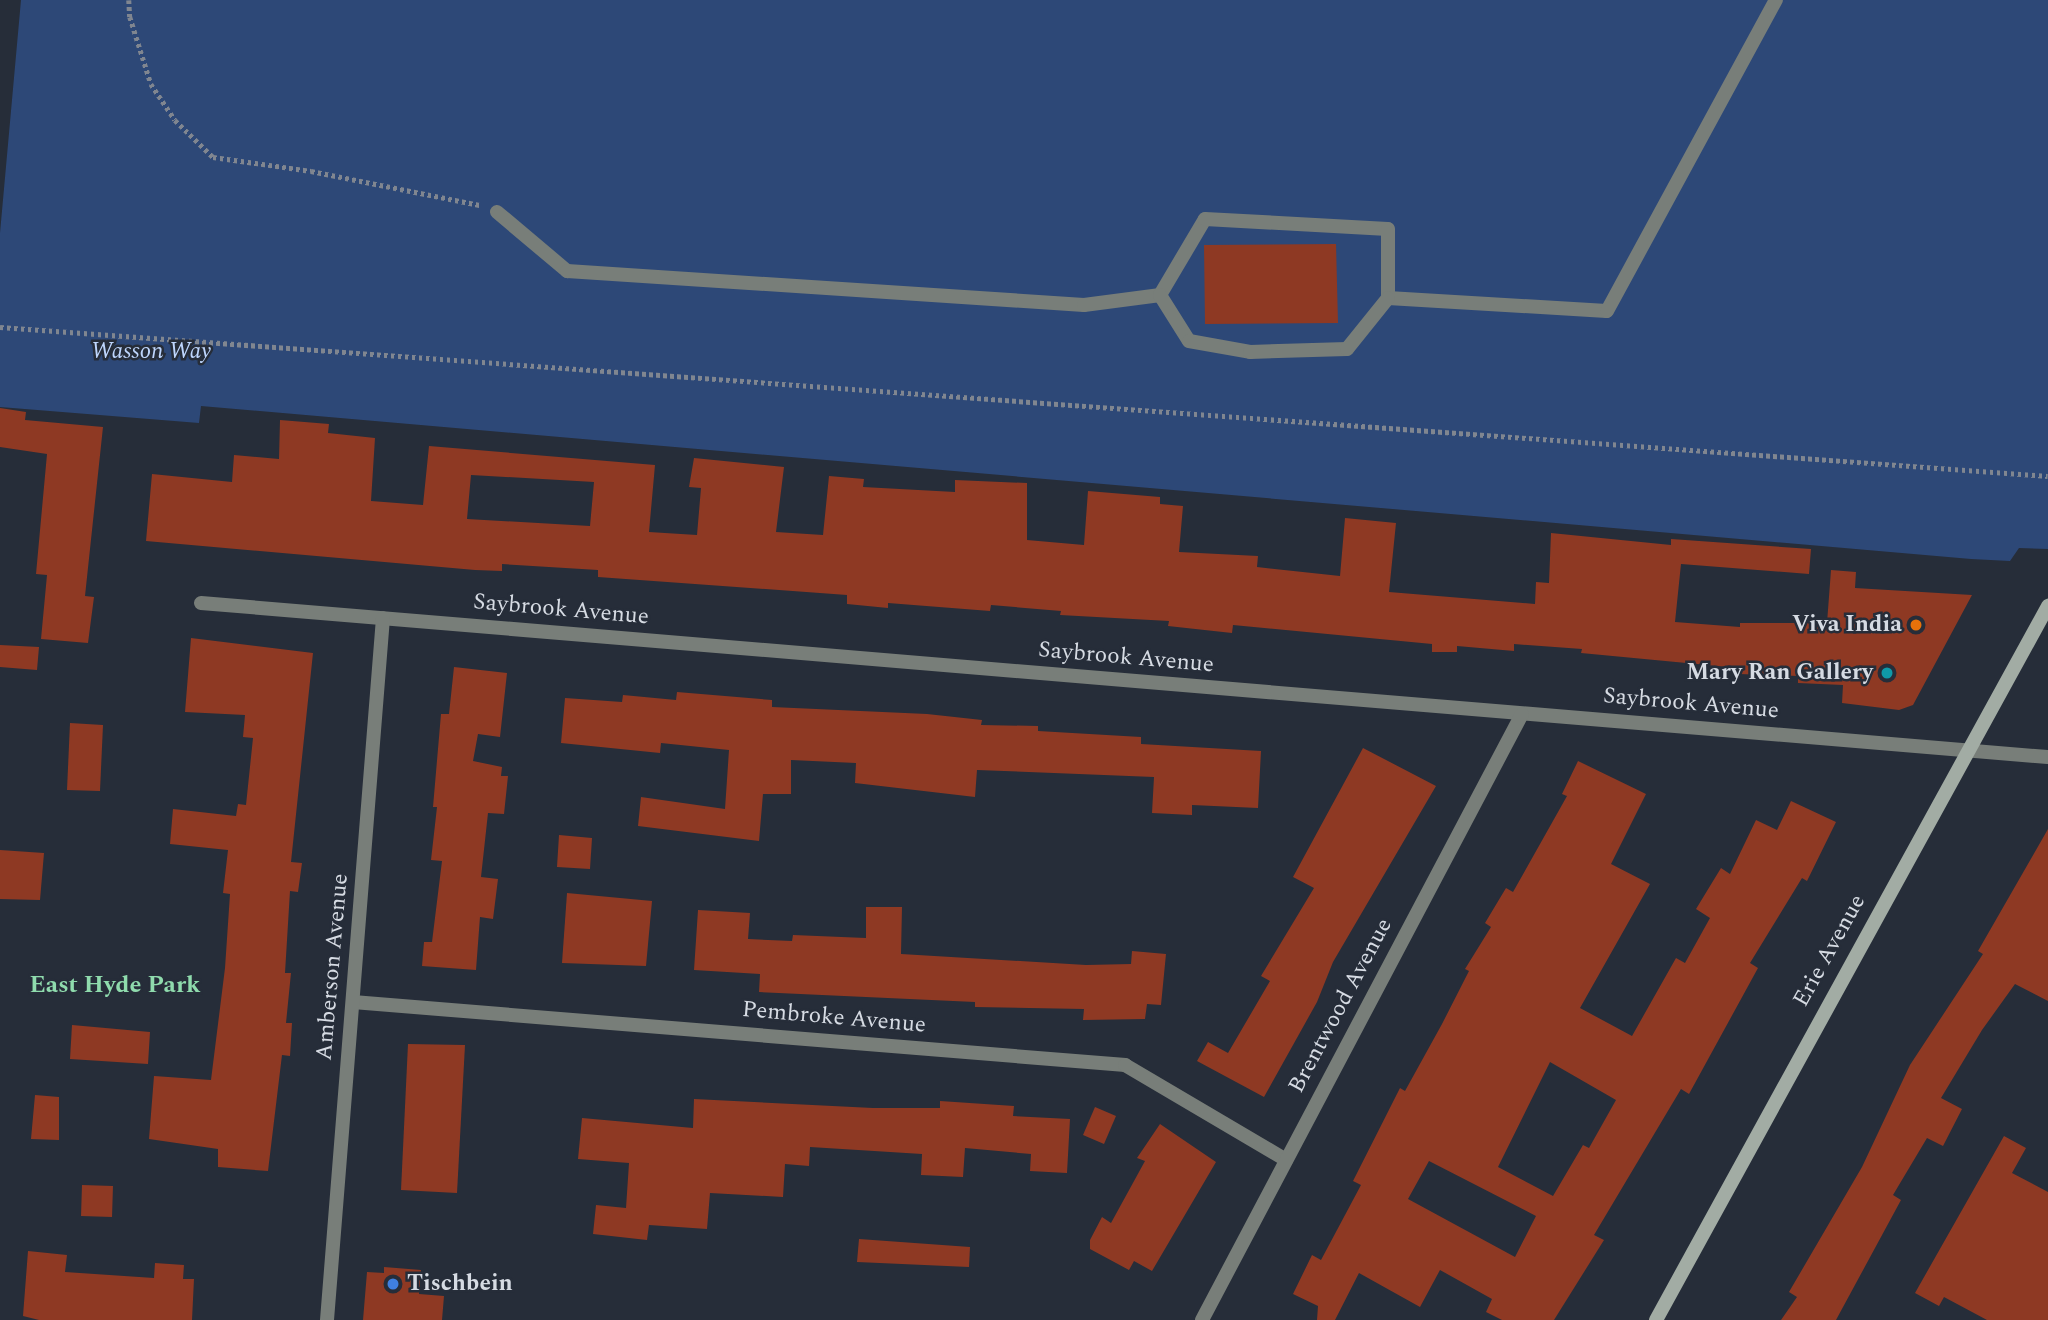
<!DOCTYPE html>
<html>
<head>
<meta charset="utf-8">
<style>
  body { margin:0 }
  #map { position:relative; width:2048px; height:1320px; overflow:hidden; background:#262d39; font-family:Spectral,serif }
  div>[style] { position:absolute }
  .green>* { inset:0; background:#2d4877 }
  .building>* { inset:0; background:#8e3923 }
  .path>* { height:4.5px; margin-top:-2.25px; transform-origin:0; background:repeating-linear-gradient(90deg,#808690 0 3.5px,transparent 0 7px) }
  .lane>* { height:14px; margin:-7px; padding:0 7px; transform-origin:7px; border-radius:7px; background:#787e79 }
  .street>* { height:14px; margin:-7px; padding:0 7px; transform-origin:7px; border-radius:7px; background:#787e79 }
  .secondary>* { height:14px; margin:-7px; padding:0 7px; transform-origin:7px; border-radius:7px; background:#a2aca4 }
  .dots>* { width:19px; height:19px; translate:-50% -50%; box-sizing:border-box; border:4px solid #262d39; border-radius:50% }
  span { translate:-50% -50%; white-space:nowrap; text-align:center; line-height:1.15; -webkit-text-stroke:5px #262d39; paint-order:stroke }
  .park-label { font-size:23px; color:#bed6fd; font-style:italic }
  .street-label { font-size:23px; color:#d6dbe3 }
  .poi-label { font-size:23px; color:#d6dbe3; font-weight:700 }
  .right { translate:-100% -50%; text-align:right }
  .left { translate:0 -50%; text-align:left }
  .neighbourhood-label { font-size:24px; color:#8fdbad; font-weight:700 }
</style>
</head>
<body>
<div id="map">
  <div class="green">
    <div style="clip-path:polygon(21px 0,2048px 0,2048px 549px,2019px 548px,2010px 561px,1971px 559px,201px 406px,199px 423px,0 407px,0 233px)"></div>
  </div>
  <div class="building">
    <div style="clip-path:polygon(1336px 244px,1338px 323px,1205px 324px,1204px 245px)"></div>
    <div style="clip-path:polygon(0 408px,26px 412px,25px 420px,103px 427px,85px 596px,94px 597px,88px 643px,41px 639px,47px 575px,36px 574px,47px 454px,0 447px)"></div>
    <div style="clip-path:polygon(evenodd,280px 420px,329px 424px,328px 433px,375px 438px,371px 501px,423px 505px,429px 446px,655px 465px,649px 532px,697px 535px,701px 488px,689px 487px,694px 458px,784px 467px,776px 532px,823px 535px,829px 476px,864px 479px,863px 487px,955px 492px,955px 480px,1027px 483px,1027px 540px,1084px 545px,1088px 491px,1160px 497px,1160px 504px,1183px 506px,1179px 552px,1258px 556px,1257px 567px,1340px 576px,1345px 518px,1396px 523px,1389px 592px,1535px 604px,1536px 582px,1549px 583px,1551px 533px,1671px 545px,1671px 539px,1811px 549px,1809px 574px,1681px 564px,1675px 622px,1740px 627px,1740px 623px,1827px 623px,1831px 570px,1856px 572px,1855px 588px,1972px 595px,1913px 705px,1899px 710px,1842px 703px,1843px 685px,1798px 683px,1798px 676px,1739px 674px,1739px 668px,1581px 653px,1582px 649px,1514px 644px,1514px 651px,1457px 646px,1457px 652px,1432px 652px,1432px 644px,1233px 625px,1232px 633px,1168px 626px,1169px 621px,1060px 615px,1061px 611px,991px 605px,990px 611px,888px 603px,888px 608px,847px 604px,847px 595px,598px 577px,598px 570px,502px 564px,502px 571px,475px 570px,146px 541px,152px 474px,232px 482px,234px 455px,279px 459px,280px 420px,471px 475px,594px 482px,590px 526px,467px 519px,471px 475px)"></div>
    <div style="clip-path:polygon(191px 638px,313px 653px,291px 862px,302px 863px,298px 892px,290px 891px,285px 973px,291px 973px,286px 1023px,292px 1023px,290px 1056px,282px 1055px,268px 1171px,218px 1167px,218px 1149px,149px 1139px,154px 1076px,211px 1080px,225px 968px,230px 894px,223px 893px,228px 850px,170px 844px,173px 809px,236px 816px,238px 804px,246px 805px,253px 738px,243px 737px,245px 715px,185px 712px)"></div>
    <div style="clip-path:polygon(0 645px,39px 647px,37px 670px,0 667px)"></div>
    <div style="clip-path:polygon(454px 667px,507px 673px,500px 737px,478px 734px,473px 761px,502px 767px,501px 776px,508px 776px,504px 814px,488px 813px,481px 877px,498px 879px,493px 919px,480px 917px,476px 970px,422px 966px,424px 942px,432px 942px,442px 861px,431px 860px,437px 807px,433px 807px,441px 714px,449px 714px)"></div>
    <div style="clip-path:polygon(677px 692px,772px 700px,772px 707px,927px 714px,982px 720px,981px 725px,1038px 726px,1038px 731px,1141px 737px,1141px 744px,1261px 751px,1258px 808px,1192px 805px,1192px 815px,1152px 813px,1154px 777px,977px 770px,975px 797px,855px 783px,856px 763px,791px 760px,791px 794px,763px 794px,759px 841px,638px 826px,641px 797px,725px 809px,729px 750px,661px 743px,660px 753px,561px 743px,565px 698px,622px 702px,623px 695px,676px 700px)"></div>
    <div style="clip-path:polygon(70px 723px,103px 725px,100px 791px,67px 790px)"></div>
    <div style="clip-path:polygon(1363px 748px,1436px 786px,1333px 962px,1317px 1002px,1264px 1097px,1197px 1061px,1208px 1042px,1228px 1053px,1270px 981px,1261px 976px,1314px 888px,1293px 877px)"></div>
    <div style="clip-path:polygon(evenodd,1578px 761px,1646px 794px,1611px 864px,1650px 884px,1580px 1008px,1632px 1036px,1676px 958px,1685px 963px,1710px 918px,1696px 909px,1721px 868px,1730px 874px,1756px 820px,1777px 830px,1791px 801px,1836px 822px,1807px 881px,1802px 878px,1750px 963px,1758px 968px,1689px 1094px,1681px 1089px,1594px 1235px,1604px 1240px,1554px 1320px,1502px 1320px,1486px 1312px,1492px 1299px,1440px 1270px,1420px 1307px,1359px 1273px,1335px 1320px,1317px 1320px,1318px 1306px,1293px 1294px,1312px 1255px,1321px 1260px,1361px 1185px,1353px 1181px,1400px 1088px,1405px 1091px,1442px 1024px,1469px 971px,1465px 969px,1491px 927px,1485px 923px,1506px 888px,1513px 892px,1567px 796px,1562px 794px,1578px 761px,1550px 1062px,1616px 1100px,1589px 1148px,1583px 1145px,1553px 1196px,1498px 1167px,1550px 1062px,1578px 761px,1429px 1161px,1536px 1216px,1515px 1257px,1408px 1199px,1429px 1161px)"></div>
    <div style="clip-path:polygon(2048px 829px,2048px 1001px,2015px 984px,1982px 1030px,1941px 1098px,1962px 1109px,1943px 1146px,1927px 1138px,1893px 1195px,1901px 1200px,1836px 1320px,1781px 1320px,1797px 1297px,1789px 1292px,1862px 1167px,1910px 1065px,1983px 954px,1978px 951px)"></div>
    <div style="clip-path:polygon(559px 835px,592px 838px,590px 869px,557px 867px)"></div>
    <div style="clip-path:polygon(0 850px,44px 853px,40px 900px,0 899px)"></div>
    <div style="clip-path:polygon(567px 893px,652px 901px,646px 966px,562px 963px)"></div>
    <div style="clip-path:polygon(866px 907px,902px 907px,901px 954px,1086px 965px,1131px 964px,1132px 951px,1166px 954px,1161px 1005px,1147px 1004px,1145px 1019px,1083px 1020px,1084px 1009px,975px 1007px,975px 1002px,759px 992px,760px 974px,694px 970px,698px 910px,750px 913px,748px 939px,792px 941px,793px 935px,866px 938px)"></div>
    <div style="clip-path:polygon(72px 1025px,150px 1032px,148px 1064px,70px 1059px)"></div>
    <div style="clip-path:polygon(408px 1044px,465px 1045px,457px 1193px,401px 1190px)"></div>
    <div style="clip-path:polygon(35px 1095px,59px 1097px,59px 1140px,31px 1139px)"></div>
    <div style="clip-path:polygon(694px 1099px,873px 1108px,940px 1108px,940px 1101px,1014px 1106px,1013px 1116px,1070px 1119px,1067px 1173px,1030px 1171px,1031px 1154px,965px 1148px,963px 1177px,921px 1175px,922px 1154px,810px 1147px,809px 1166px,785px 1164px,783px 1197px,710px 1193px,707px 1229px,649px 1225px,647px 1240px,593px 1234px,596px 1205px,626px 1208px,629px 1163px,578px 1159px,582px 1118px,693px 1128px)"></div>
    <div style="clip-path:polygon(1095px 1107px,1116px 1116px,1104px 1144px,1083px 1135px)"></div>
    <div style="clip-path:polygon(1160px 1124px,1216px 1162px,1152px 1271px,1134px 1261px,1129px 1270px,1090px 1249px,1090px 1240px,1102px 1217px,1111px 1223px,1145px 1161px,1137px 1158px)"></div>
    <div style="clip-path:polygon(2004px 1136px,2026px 1148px,2012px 1173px,2048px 1192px,2048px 1320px,1987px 1320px,1944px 1297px,1939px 1306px,1915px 1293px)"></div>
    <div style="clip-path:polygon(82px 1185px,113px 1186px,112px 1217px,81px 1216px)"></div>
    <div style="clip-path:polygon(859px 1239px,970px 1247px,969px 1267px,857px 1262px)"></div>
    <div style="clip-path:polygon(28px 1251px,67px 1255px,65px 1272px,154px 1278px,155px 1263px,184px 1265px,183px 1279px,194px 1279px,192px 1320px,39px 1320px,23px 1316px)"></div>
    <div style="clip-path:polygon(384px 1267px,421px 1270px,419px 1294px,444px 1296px,442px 1320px,363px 1320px,367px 1272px,384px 1273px)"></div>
  </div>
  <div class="path">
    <div style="left:129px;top:0;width:17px;rotate:87deg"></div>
    <div style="left:130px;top:17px;width:70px;rotate:72.6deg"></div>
    <div style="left:151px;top:84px;width:43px;rotate:56.3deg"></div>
    <div style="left:175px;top:120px;width:53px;rotate:44.2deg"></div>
    <div style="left:213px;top:157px;width:99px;rotate:8.1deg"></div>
    <div style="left:311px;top:171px;width:172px;rotate:11.4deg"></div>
    <div style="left:0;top:327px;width:2053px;rotate:4.16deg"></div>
  </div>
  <div class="lane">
    <div style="left:497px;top:212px;width:92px;rotate:40.1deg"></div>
    <div style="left:567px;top:271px;width:518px;rotate:3.76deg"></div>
    <div style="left:1084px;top:305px;width:77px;rotate:-7.5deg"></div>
    <div style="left:1160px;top:295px;width:88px;rotate:-59.4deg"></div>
    <div style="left:1205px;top:219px;width:183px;rotate:3.1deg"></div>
    <div style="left:1388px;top:229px;width:69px;rotate:90deg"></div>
    <div style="left:1388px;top:298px;width:219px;rotate:3.4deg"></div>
    <div style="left:1607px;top:311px;width:354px;rotate:-61.5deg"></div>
    <div style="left:1160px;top:295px;width:54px;rotate:57.8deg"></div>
    <div style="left:1189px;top:341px;width:62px;rotate:10.2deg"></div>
    <div style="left:1250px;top:352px;width:97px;rotate:-1.8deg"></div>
    <div style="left:1347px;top:349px;width:65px;rotate:-51.2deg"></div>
  </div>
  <div class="street">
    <div style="left:201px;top:603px;width:1853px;rotate:4.77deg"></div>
    <div style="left:353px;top:1002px;width:775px;rotate:4.67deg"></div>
    <div style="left:1125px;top:1065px;width:187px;rotate:30.5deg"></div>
    <div style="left:327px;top:1320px;width:704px;rotate:-85.44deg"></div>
    <div style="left:1202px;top:1320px;width:685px;rotate:-62.16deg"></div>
  </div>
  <div class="secondary">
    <div style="left:1656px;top:1320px;width:815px;rotate:-61.23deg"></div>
  </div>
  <div class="dots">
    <div style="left:1916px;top:625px;background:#e8710a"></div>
    <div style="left:1887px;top:673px;background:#0f9aa8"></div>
    <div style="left:393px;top:1284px;background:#3f7fe0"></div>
  </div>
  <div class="park-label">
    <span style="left:151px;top:352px">Wasson Way</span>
  </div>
  <div class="street-label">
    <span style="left:561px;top:610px;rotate:5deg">Saybrook Avenue</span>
    <span style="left:1126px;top:658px;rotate:5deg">Saybrook Avenue</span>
    <span style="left:1691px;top:704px;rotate:5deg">Saybrook Avenue</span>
    <span style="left:1830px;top:951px;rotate:-61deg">Erie Avenue</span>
    <span style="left:333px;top:967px;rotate:-85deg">Amberson Avenue</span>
    <span style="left:1341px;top:1006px;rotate:-62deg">Brentwood Avenue</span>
    <span style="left:834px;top:1018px;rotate:5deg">Pembroke Avenue</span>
  </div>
  <div class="poi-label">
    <span class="right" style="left:1902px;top:625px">Viva India</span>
    <span class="right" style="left:1873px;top:673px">Mary Ran Gallery</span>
    <span class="left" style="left:407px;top:1284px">Tischbein</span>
  </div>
  <div class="neighbourhood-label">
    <span style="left:115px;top:986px">East Hyde Park</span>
  </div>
</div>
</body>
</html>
